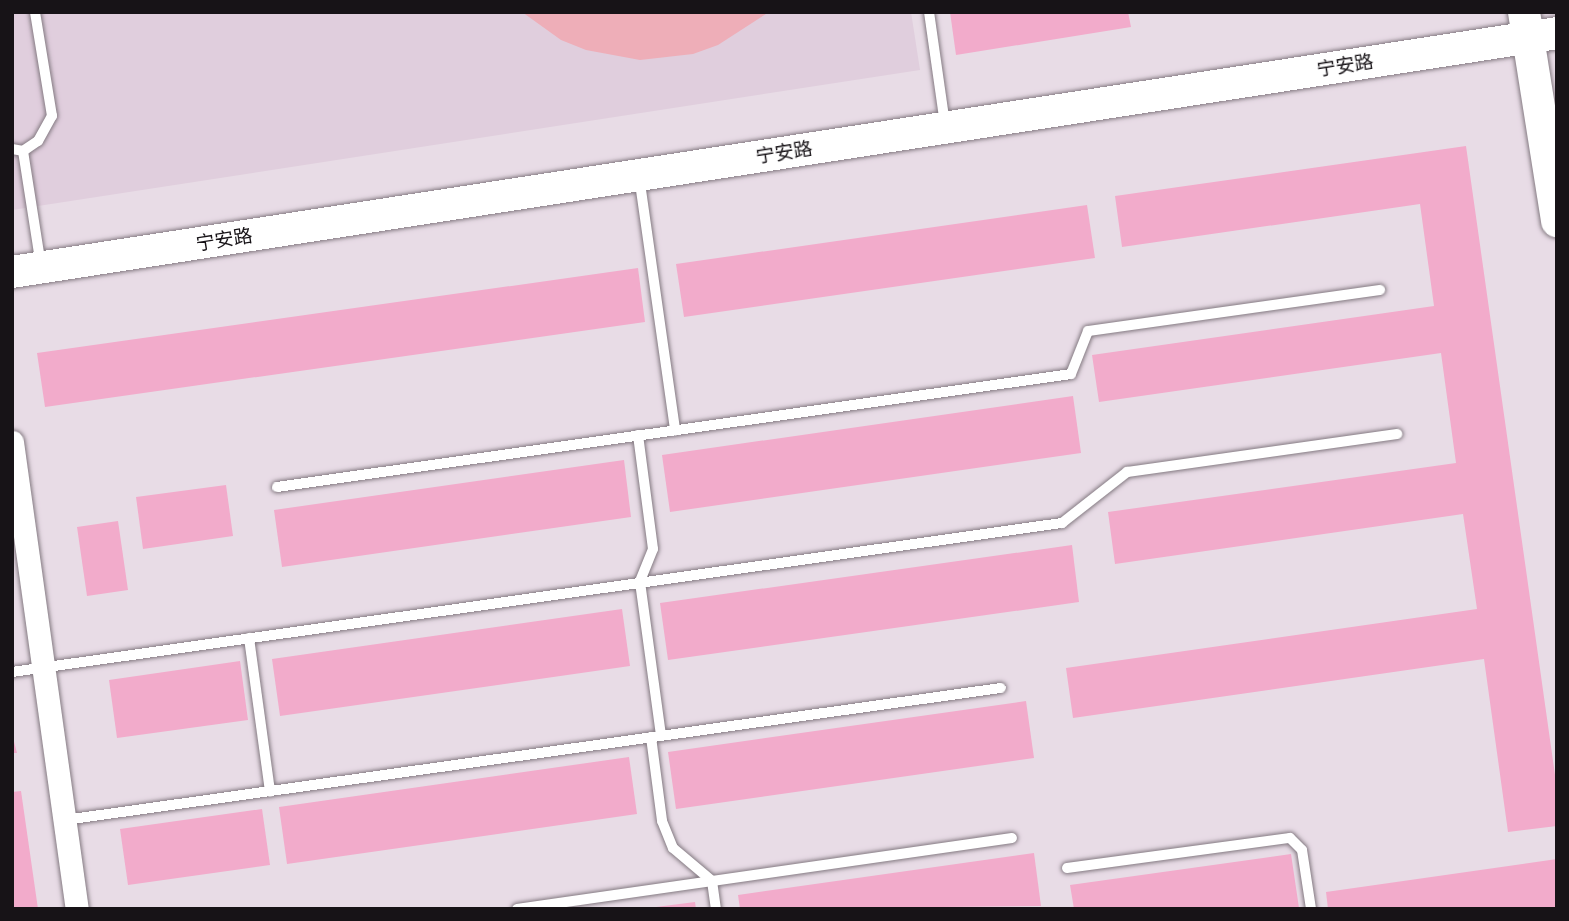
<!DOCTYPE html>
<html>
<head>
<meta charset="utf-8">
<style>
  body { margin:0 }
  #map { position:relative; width:1569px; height:921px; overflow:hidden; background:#e8dce6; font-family:"PT Serif","Noto Sans SC",serif }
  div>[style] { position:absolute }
  .built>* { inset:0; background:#e0cedd }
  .green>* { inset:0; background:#eeaeb8 }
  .building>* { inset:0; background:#f2abcb }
  .roads { filter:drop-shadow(0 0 2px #847a82) drop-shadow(0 0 2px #847a82) }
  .lane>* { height:10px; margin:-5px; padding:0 5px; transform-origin:5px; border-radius:5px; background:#fff }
  .street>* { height:23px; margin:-11.5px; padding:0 11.5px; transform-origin:11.5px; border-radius:11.5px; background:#fff }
  .secondary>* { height:32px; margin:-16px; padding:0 16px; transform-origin:16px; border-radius:16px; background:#fff }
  span { translate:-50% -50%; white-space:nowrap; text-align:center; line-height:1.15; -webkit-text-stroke:5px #fff; paint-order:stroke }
  .street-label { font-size:19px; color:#171317 }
  .frame { position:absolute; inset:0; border:14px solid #171317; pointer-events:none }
</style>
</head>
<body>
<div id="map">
  <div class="built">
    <div style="clip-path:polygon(12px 12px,911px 12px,920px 70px,12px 210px)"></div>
  </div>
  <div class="green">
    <div style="clip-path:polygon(522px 12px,769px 12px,718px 45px,693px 54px,640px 60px,586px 50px,561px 40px)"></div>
  </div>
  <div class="building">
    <div style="clip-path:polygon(950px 12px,1128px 12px,1131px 27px,956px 55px)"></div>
    <div style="clip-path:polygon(1466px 146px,1557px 789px,1557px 826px,1508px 832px,1484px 659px,1073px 718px,1066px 668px,1477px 609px,1463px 514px,1115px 564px,1108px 512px,1456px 463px,1441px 353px,1099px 402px,1092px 355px,1434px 306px,1420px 204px,1122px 247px,1115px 196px)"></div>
    <div style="clip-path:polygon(1087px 205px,1095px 258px,684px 317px,676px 264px)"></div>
    <div style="clip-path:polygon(638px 268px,645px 322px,45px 407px,37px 353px)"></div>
    <div style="clip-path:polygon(1073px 396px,1081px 453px,670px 512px,662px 455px)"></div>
    <div style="clip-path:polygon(624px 460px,631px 517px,282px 567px,274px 510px)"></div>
    <div style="clip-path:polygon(226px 485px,233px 536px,143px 549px,136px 497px)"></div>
    <div style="clip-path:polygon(118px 521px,128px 590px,87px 596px,77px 527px)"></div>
    <div style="clip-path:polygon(1072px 545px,1079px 602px,668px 660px,660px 603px)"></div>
    <div style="clip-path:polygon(622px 609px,630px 666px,280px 716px,272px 659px)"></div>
    <div style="clip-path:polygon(240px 661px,248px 720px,117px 738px,109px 680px)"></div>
    <div style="clip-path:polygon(1026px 701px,1034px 758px,676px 809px,668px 752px)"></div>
    <div style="clip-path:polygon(12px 734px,17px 753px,12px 753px)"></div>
    <div style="clip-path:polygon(629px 757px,637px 814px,287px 864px,279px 807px)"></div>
    <div style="clip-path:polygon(21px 791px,38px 909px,12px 909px,12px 792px)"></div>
    <div style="clip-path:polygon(262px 809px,270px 865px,128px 885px,120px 829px)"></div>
    <div style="clip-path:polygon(1034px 853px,1041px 906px,740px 909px,738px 895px)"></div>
    <div style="clip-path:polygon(1291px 854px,1299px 908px,1074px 909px,1070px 885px)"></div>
    <div style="clip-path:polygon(1557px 859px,1557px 909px,1328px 909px,1326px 892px)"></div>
    <div style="clip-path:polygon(695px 902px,696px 909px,656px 909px,656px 907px)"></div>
  </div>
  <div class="roads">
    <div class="lane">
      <div style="left:929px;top:12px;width:113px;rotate:81.9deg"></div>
      <div style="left:12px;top:149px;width:11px;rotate:10deg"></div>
      <div style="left:23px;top:151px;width:18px;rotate:-34deg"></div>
      <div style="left:38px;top:141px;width:29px;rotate:-61deg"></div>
      <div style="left:52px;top:116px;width:105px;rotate:-99.3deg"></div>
      <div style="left:23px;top:151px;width:116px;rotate:81.1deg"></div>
      <div style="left:639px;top:176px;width:257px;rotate:81.9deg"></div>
      <div style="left:638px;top:435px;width:115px;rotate:82.5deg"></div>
      <div style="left:653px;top:549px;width:35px;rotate:112deg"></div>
      <div style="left:640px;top:582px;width:155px;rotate:82.2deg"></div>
      <div style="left:277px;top:487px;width:802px;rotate:-8.1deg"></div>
      <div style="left:1071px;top:374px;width:46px;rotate:-68.4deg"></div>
      <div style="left:1088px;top:331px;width:295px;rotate:-8deg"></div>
      <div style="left:249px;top:638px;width:155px;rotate:82.2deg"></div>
      <div style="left:12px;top:672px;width:1061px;rotate:-8.08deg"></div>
      <div style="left:1062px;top:523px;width:83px;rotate:-38.1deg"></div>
      <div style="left:1127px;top:472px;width:273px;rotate:-8deg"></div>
      <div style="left:651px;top:737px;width:85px;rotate:82.5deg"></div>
      <div style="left:662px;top:821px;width:29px;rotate:68deg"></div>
      <div style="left:673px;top:848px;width:51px;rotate:40.2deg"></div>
      <div style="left:712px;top:881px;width:28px;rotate:82deg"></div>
      <div style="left:65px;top:820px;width:945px;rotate:-8.03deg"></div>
      <div style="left:1067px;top:868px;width:225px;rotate:-7.7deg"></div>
      <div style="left:1290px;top:838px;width:17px;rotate:45deg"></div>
      <div style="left:1302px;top:850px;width:60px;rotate:81.3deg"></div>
      <div style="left:517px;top:909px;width:500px;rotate:-8.16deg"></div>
    </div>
    <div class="street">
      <div style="left:12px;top:442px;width:472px;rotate:82.1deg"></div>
    </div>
    <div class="secondary">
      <div style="left:1524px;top:12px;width:212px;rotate:81deg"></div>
      <div style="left:12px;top:272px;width:1563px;rotate:-8.79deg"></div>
    </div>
  </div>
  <div class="street-label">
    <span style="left:1345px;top:65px;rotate:-9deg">宁安路</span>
    <span style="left:784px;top:152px;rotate:-9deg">宁安路</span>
    <span style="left:224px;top:239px;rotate:-9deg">宁安路</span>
  </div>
  <div class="frame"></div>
</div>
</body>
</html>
